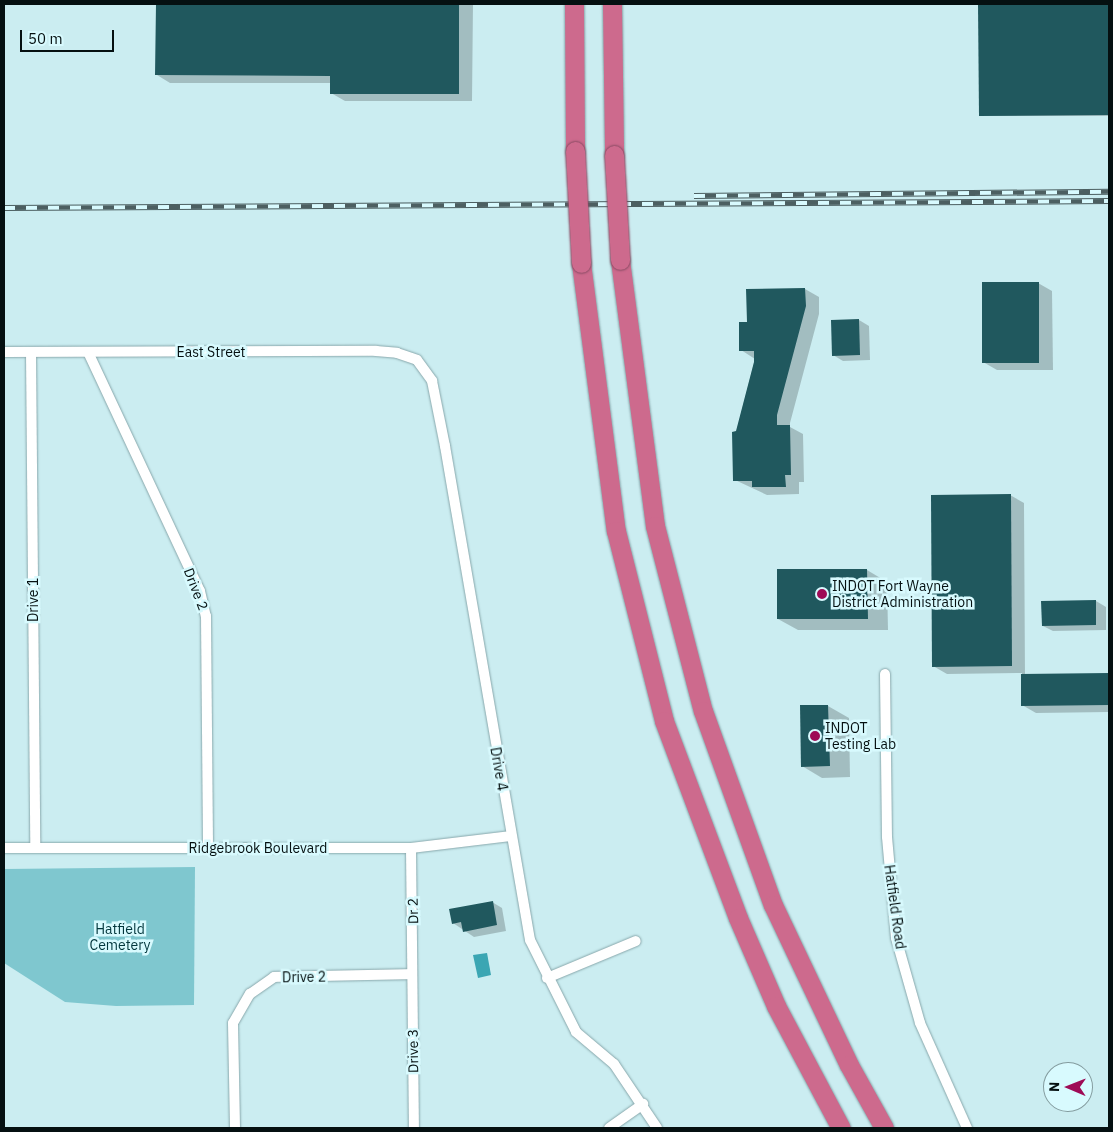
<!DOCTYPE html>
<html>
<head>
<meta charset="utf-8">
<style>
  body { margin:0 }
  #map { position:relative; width:1113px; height:1132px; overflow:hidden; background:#cbedf1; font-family:"IBM Plex Sans",sans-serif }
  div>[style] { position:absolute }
  .green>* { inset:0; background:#7fc7cf }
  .water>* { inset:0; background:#3ba6b3 }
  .shadow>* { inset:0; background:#0003 }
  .building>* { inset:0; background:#20585e }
  .roads { filter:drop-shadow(0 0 1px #88a7ab) drop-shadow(0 0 1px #88a7ab) }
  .street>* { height:10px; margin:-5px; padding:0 5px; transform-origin:5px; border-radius:5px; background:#fff }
  .highway>* { height:19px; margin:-9.5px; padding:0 9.5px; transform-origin:9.5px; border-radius:9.5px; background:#cd6a8d }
  .rail>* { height:5.5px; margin-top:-2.75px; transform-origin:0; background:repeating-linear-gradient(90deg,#d8fafe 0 11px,#4c5f61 0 22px); box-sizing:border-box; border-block:1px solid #4c5f61 }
  .bridges { filter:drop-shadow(0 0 1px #874a62) drop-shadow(0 0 1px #874a62) }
  .highway-bridge>* { height:19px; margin:-9.5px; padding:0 9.5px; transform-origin:9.5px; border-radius:9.5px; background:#cd6a8d }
  .dots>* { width:14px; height:14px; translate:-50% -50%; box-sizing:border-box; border:2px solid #d8fafe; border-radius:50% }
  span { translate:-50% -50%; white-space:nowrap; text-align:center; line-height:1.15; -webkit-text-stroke:5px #d8fafe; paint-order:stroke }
  .street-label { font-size:14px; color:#051011 }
  .poi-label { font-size:14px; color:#051011 }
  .left { translate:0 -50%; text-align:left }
  .park-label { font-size:14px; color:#02363c }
  .frame { position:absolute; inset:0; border:5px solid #051011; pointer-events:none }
  .north { position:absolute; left:1043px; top:1062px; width:50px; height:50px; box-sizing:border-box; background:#d8fafe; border:1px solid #849c9f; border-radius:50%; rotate:271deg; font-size:14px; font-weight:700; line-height:20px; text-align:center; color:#051011 }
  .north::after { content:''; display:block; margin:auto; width:18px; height:22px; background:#9e0b56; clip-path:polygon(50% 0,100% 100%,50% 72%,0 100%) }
  .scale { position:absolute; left:20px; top:30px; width:94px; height:22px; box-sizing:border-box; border:2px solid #051011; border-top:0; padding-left:6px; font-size:15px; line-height:18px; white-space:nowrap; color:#051011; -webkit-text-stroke:4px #d8fafe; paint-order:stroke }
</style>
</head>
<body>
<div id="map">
  <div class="green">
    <div style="clip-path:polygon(195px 867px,194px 1005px,116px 1006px,65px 1002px,4px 963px,4px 869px)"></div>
  </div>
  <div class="water">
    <div style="clip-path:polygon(487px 953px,491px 975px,478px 978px,473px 955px)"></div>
  </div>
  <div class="shadow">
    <div style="clip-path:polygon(157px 4px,473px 4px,472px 101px,345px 101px,331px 93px,331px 83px,170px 83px,157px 75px)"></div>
    <div style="clip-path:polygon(979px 4px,1109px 4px,1109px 116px,980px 116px)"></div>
    <div style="clip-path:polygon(1038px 283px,1052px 291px,1053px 370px,997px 370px,983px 362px)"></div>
    <div style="clip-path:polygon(805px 289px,819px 297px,819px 314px,790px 423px,790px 427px,803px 434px,804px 482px,799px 482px,799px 494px,767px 495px,735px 480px,736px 433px,755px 359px,741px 350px,748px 323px,748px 290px)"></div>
    <div style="clip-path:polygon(859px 320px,869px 326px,870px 360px,843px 361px,833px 355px)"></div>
    <div style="clip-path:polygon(1010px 495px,1024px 503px,1025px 676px,1109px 675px,1109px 712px,1036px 713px,1022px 705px,1022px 673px,947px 674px,933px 666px)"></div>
    <div style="clip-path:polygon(778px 570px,867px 570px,887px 582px,888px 630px,798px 630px,778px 619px)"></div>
    <div style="clip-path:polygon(1096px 601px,1106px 607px,1106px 630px,1053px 631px,1043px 626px)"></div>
    <div style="clip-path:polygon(801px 706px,828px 706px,849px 718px,850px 777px,822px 778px,802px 766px)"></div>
    <div style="clip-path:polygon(492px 902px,502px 908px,506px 931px,474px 937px,453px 923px)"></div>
  </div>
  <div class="building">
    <div style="clip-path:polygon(156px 4px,459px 4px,459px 94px,330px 94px,330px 76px,155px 75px)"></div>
    <div style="clip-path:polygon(978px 4px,1109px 4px,1109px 115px,979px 116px)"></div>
    <div style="clip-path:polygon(982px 282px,1039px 282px,1039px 363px,982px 363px)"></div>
    <div style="clip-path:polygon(805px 288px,806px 306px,777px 415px,777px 425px,790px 425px,791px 475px,785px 475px,786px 487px,752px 487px,752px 481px,733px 481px,732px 432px,736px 431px,754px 362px,754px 351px,739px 351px,739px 322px,747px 322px,746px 289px)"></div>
    <div style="clip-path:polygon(859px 319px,860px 355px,832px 356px,831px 320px)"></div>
    <div style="clip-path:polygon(1011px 494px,1012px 666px,932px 667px,931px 495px)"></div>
    <div style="clip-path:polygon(777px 569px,867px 569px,868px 619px,777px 619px)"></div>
    <div style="clip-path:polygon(1096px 600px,1096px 625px,1042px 626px,1041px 601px)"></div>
    <div style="clip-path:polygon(1109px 673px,1109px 705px,1021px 706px,1021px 674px)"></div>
    <div style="clip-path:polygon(800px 705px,828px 705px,830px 766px,801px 767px)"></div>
    <div style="clip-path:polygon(493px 901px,497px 925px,463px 932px,461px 922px,452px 924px,449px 909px)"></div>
  </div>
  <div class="roads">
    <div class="street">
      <div style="left:4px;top:352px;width:372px;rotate:-0.2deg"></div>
      <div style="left:376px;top:351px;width:21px;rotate:5deg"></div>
      <div style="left:397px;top:353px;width:21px;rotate:19deg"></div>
      <div style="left:417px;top:360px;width:26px;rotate:54deg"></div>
      <div style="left:432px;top:381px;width:66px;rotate:78.7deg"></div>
      <div style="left:445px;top:446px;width:501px;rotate:80.24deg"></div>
      <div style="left:530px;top:940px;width:103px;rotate:63.4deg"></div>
      <div style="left:576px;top:1032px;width:50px;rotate:40.1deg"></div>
      <div style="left:614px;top:1064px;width:77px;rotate:56.1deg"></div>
      <div style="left:31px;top:352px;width:496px;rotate:89.5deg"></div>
      <div style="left:88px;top:352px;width:264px;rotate:64.9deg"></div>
      <div style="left:200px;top:591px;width:26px;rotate:77deg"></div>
      <div style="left:206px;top:616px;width:232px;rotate:89.5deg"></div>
      <div style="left:885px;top:674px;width:163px;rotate:89.3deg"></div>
      <div style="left:887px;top:837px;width:101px;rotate:84.9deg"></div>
      <div style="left:896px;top:938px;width:88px;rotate:74.2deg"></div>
      <div style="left:920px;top:1023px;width:115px;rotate:65.9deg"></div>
      <div style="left:4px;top:848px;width:407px"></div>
      <div style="left:411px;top:848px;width:101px;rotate:-6.8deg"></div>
      <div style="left:411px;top:848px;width:280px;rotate:89.4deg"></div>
      <div style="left:547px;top:978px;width:96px;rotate:-22.6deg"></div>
      <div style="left:235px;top:1128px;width:105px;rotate:-91.1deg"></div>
      <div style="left:233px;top:1023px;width:34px;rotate:-60deg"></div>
      <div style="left:250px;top:994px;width:29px;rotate:-35deg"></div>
      <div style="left:274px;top:977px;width:138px;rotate:-1.2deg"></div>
      <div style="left:609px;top:1128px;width:42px;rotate:-35.2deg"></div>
    </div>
    <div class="highway">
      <div style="left:574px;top:4px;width:147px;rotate:89.6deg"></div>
      <div style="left:612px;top:4px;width:151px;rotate:89.2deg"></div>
      <div style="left:620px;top:260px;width:268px;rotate:82.5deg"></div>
      <div style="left:655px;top:526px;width:191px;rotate:75.5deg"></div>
      <div style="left:703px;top:711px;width:206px;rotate:70.2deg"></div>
      <div style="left:773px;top:905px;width:177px;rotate:64.6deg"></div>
      <div style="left:849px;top:1065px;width:72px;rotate:60.9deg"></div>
      <div style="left:581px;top:263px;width:270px;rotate:82.6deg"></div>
      <div style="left:616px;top:531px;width:196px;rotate:75.8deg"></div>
      <div style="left:664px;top:721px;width:210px;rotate:69.4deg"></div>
      <div style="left:738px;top:918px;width:96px;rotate:66.6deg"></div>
      <div style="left:776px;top:1006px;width:138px;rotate:62deg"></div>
    </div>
  </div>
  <div class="rail">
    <div style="left:694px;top:196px;width:415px;rotate:-0.6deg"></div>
    <div style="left:4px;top:208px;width:1105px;rotate:-0.36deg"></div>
  </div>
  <div class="bridges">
    <div class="highway-bridge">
      <div style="left:575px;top:151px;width:112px;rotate:86.9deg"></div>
      <div style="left:614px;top:155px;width:105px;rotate:86.7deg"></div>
    </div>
  </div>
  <div class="dots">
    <div style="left:822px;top:594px;background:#9e0b56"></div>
    <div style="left:815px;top:736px;background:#9e0b56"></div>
  </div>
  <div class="street-label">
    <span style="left:211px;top:352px">East Street</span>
    <span style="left:196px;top:589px;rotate:69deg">Drive 2</span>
    <span style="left:33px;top:600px;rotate:-90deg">Drive 1</span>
    <span style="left:499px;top:769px;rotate:80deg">Drive 4</span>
    <span style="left:258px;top:848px">Ridgebrook Boulevard</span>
    <span style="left:895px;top:907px;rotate:82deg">Hatfield Road</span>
    <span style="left:413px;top:911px;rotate:-91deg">Dr 2</span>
    <span style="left:304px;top:977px;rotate:-1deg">Drive 2</span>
    <span style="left:413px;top:1051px;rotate:-91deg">Drive 3</span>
  </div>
  <div class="poi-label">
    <span class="left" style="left:832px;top:594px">INDOT Fort Wayne<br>District Administration</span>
    <span class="left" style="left:825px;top:736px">INDOT<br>Testing Lab</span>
  </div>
  <div class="park-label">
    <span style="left:120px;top:937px">Hatfield<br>Cemetery</span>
  </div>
  <div class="frame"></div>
  <div class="north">N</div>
  <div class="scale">50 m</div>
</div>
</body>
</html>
